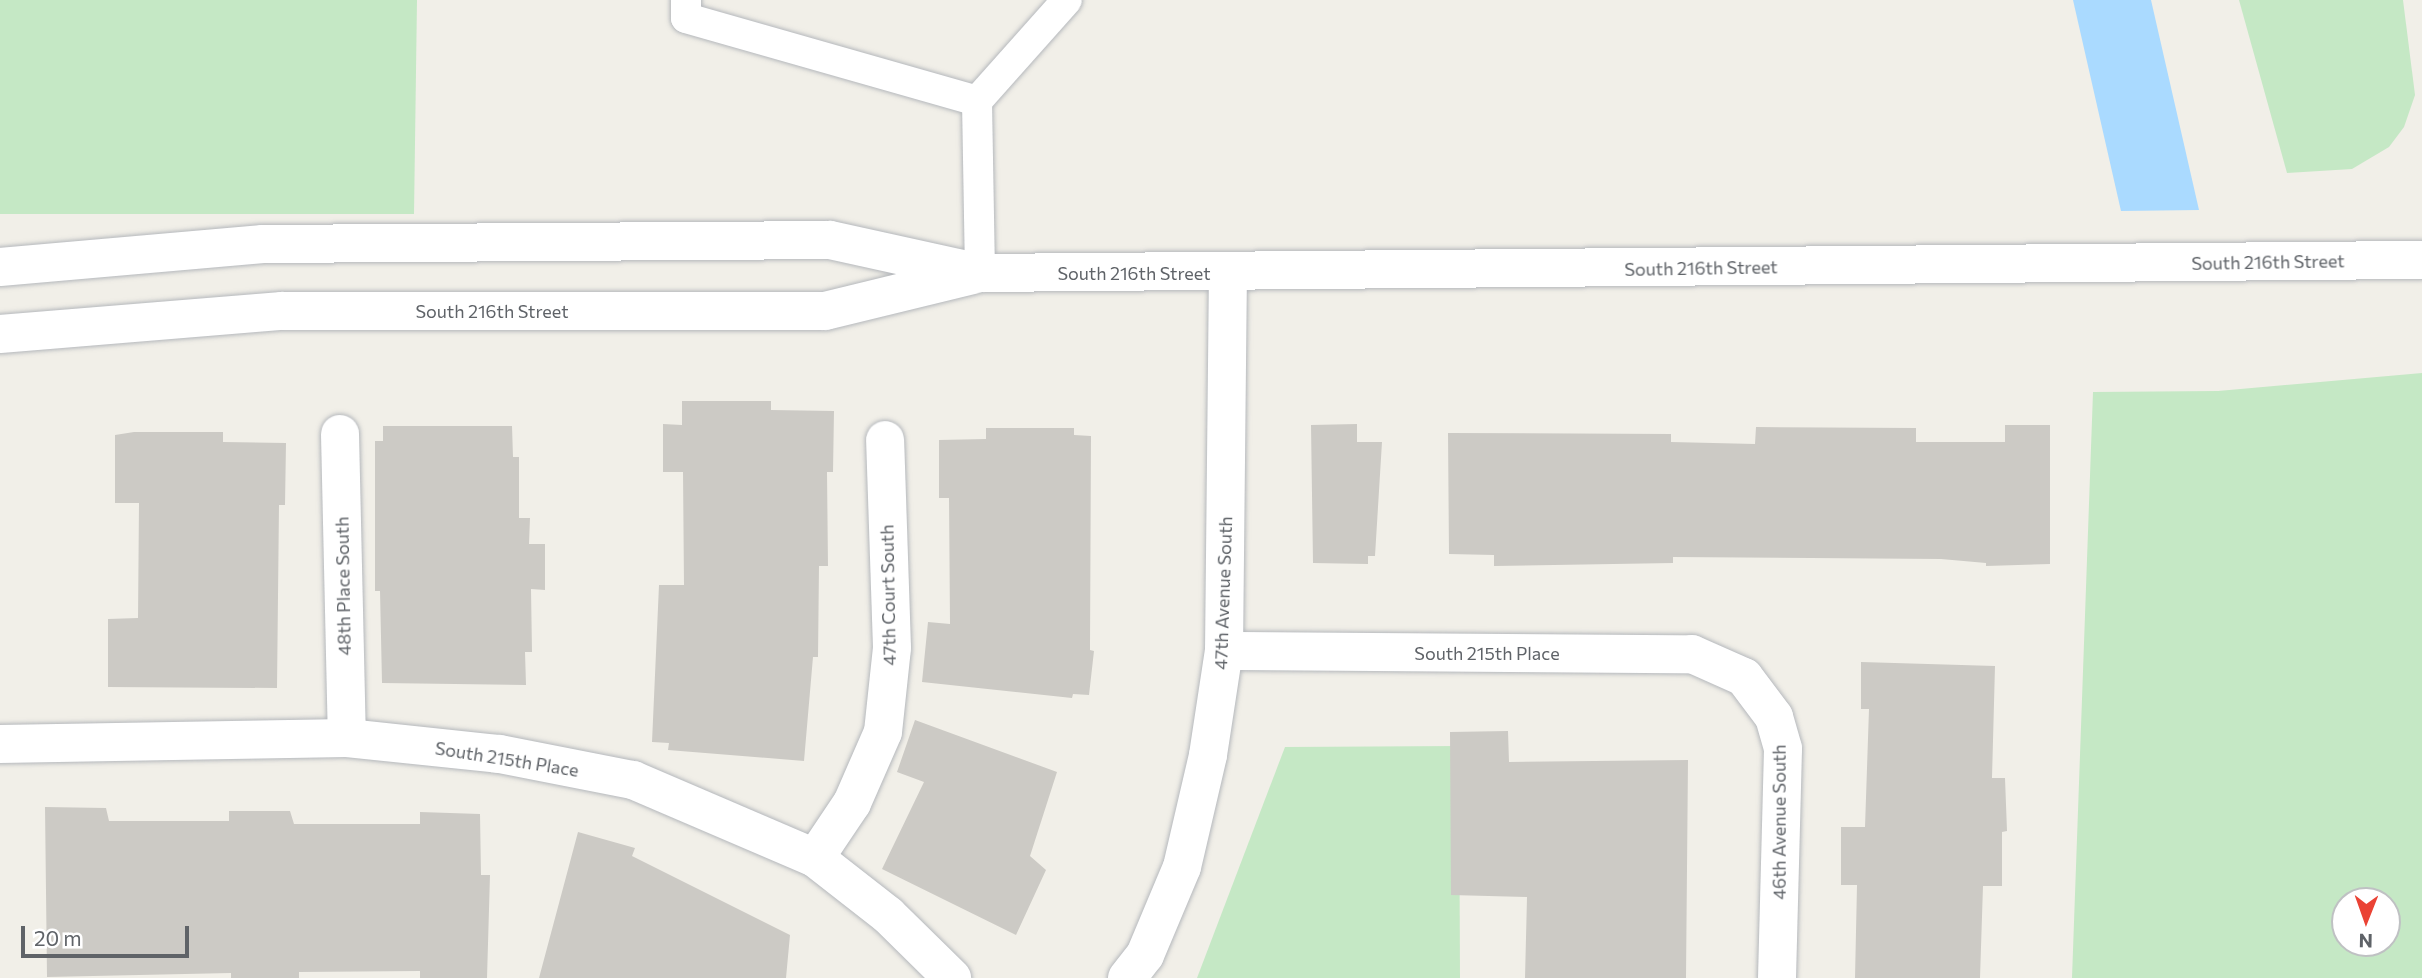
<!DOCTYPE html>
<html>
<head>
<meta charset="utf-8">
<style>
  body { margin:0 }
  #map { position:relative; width:2422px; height:978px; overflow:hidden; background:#f1efe8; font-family:Commissioner,sans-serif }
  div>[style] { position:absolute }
  .green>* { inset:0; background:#c5e8c5 }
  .water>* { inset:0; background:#aadaff }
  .building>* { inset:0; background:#cccac5 }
  .roads { filter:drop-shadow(0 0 2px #b5b8bc) drop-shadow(0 0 2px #b5b8bc) }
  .service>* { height:30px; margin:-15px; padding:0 15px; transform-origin:15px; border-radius:15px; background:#fff }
  .minor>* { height:38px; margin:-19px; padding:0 19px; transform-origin:19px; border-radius:19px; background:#fff }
  .tertiary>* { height:38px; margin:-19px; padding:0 19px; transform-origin:19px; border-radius:19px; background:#fff }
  span { translate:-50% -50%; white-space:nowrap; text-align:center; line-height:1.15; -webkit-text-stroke:7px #fff; paint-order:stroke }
  .street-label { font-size:18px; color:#5f6368 }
  .north { position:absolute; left:2331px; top:887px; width:70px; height:70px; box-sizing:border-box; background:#fff; border:2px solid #bfc1c3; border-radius:50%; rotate:181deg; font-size:19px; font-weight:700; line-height:28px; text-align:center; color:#5f6368 }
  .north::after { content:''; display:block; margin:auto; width:24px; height:32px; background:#ea4335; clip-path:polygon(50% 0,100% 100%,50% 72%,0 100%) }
  .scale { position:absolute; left:21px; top:926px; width:168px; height:32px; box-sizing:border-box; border:4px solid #5f6368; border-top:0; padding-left:9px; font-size:21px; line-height:24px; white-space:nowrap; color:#5f6368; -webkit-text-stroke:5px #fff; paint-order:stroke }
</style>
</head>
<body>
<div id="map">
  <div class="green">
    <div style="clip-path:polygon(0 0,417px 0,414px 214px,0 214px)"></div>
    <div style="clip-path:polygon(2239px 0,2403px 0,2415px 95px,2404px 127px,2389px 147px,2352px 169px,2287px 173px)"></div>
    <div style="clip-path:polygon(evenodd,2422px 373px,2422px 978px,2072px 978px,2093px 392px,2218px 391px,2422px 373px,2345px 901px,2387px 901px,2387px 943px,2345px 943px,2345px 901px)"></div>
    <div style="clip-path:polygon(1459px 746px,1460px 978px,1197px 978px,1285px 747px)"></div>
  </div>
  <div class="water">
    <div style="clip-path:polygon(2073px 0,2151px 0,2199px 210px,2121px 211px)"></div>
  </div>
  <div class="building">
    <div style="clip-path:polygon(682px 401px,771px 401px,771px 410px,834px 411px,833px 472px,827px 472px,828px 566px,819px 566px,818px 657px,813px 657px,804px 761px,668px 750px,669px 743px,652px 742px,659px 585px,684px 585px,683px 472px,663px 472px,663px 424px,682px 425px)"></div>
    <div style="clip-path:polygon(1357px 424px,1357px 442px,1382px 442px,1375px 556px,1368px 556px,1368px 564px,1313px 563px,1311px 425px)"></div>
    <div style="clip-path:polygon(2005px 425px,2050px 425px,2050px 564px,1986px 566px,1986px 563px,1941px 559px,1673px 557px,1673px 563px,1494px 566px,1494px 555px,1449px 554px,1448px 433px,1671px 434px,1671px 442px,1755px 444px,1756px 427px,1916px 428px,1916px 442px,2005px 442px)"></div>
    <div style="clip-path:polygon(383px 426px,512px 426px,513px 457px,519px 457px,519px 518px,530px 518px,529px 544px,545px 544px,545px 590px,531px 589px,532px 652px,525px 652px,526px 685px,382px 683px,380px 591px,375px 591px,375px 441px,383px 441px)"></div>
    <div style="clip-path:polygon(986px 428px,1074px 428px,1074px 435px,1091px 436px,1090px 650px,1094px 651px,1089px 695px,1073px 694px,1072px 698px,922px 682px,928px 622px,950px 624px,949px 498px,939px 498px,939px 440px,986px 439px)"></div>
    <div style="clip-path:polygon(134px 432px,223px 432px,223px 442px,286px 443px,285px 505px,279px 505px,277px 688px,108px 687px,108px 619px,138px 618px,139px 503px,115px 503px,115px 435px)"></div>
    <div style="clip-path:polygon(1861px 662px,1995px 666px,1992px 778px,2005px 778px,2007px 831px,2002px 832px,2002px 886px,1983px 886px,1980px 978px,1855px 978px,1857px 885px,1841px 885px,1841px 827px,1865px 827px,1869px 709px,1861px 709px)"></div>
    <div style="clip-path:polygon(915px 720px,1057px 772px,1030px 856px,1046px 870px,1016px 935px,882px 869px,924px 782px,897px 772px)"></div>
    <div style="clip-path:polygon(1508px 731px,1509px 762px,1688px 760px,1686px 978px,1525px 978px,1527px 897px,1451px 895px,1450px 732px)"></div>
    <div style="clip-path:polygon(45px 807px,106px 808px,109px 821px,229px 821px,229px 811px,290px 811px,294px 824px,420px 824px,420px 812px,480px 814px,481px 875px,490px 875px,487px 978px,420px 978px,420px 971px,299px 972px,299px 978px,231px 978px,231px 973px,47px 977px)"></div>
    <div style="clip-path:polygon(578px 832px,635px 848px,632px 856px,790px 935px,786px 978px,539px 978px)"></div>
  </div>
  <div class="roads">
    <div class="service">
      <div style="left:686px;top:0;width:18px;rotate:90deg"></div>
      <div style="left:686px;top:18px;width:303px;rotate:15.9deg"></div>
      <div style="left:980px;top:273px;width:172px;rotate:-91deg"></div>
      <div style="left:977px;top:101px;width:135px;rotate:-48.3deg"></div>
    </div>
    <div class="minor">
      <div style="left:340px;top:434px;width:304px;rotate:88.7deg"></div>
      <div style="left:1224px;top:651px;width:468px;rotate:0.4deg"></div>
      <div style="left:1692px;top:654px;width:57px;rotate:23.9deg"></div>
      <div style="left:1744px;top:677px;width:50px;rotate:53.1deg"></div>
      <div style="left:1774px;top:717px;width:33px;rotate:74deg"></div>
      <div style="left:1783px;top:749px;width:229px;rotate:91.5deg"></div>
      <div style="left:0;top:744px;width:347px;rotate:-1deg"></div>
      <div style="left:347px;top:738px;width:154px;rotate:6deg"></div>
      <div style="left:500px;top:754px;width:136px;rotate:11.1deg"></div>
      <div style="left:633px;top:780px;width:198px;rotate:23.2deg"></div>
      <div style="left:815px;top:858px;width:93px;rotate:38deg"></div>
      <div style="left:888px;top:915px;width:90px;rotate:44.5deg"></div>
      <div style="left:815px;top:858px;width:66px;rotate:-56.1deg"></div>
      <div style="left:852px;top:803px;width:77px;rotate:-66.4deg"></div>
      <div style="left:883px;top:732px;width:84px;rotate:-83.9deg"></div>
      <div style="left:892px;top:648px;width:208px;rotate:-91.9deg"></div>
      <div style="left:1127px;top:978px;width:29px;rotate:-52deg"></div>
      <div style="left:1145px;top:955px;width:95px;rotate:-67.2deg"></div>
      <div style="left:1182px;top:867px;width:115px;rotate:-76.9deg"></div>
      <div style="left:1208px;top:755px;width:105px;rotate:-81.3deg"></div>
      <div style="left:1224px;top:651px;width:377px;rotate:-89.4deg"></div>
    </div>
    <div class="tertiary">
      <div style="left:0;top:267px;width:264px;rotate:-5deg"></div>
      <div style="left:263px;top:244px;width:567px;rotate:-0.4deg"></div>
      <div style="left:830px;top:240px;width:154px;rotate:12.4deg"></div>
      <div style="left:980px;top:273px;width:1442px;rotate:-0.52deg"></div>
      <div style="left:0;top:334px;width:283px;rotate:-4.7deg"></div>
      <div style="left:282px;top:311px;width:543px"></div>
      <div style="left:825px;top:311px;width:152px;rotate:-13.7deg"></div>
    </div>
  </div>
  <div class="street-label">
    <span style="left:2268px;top:262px;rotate:-1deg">South 216th Street</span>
    <span style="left:1701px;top:268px;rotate:-1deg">South 216th Street</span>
    <span style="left:1134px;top:273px">South 216th Street</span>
    <span style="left:492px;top:311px">South 216th Street</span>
    <span style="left:343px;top:586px;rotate:-91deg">48th Place South</span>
    <span style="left:1223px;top:593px;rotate:-88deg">47th Avenue South</span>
    <span style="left:888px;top:595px;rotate:-91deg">47th Court South</span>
    <span style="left:1487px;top:653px">South 215th Place</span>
    <span style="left:507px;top:759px;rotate:9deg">South 215th Place</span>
    <span style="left:1779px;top:822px;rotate:-90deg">46th Avenue South</span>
  </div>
  <div class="north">N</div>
  <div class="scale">20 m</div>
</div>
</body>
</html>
